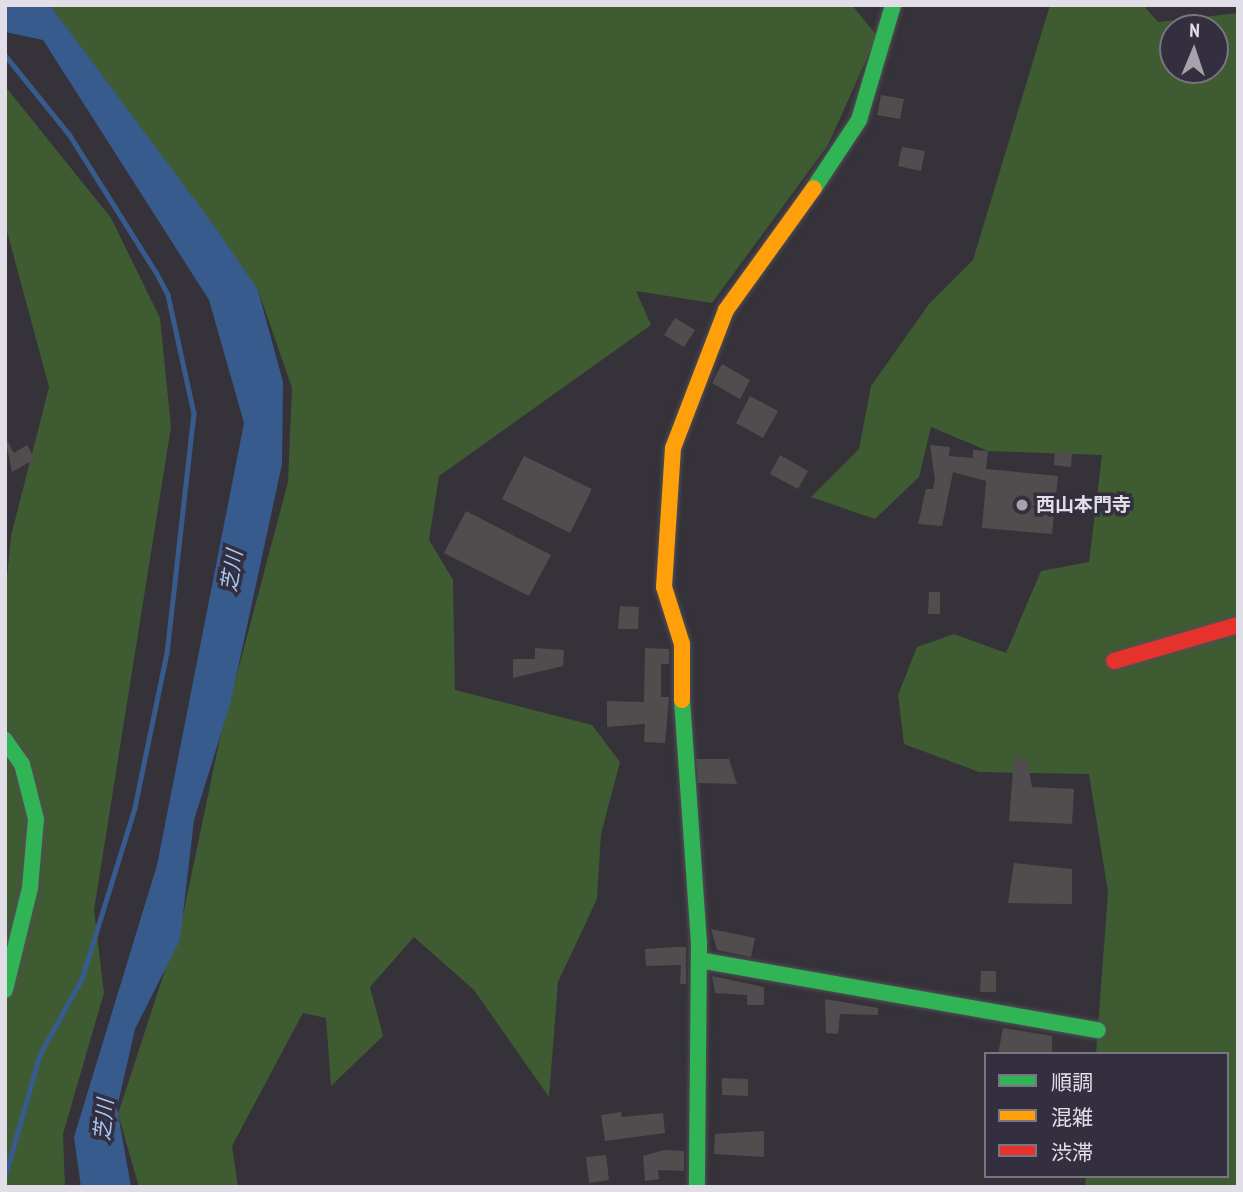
<!DOCTYPE html>
<html>
<head>
<meta charset="utf-8">
<style>
  body { margin:0 }
  #map { position:relative; width:1243px; height:1192px; overflow:hidden; background:#35323a; font-family:"PT Sans Narrow","Noto Sans JP",sans-serif }
  div>[style] { position:absolute }
  .green>* { inset:0; background:#3f5b31 }
  .water>* { inset:0; background:#375b8c }
  .stream>* { height:4.5px; margin:-2.25px; padding:0 2.25px; transform-origin:2.25px; border-radius:2.25px; background:#375b8c }
  .building>* { inset:0; background:#514d4f }
  .roads { filter:drop-shadow(0 0 2px #514e55) drop-shadow(0 0 2px #514e55) }
  .fast>* { height:16px; margin:-8px; padding:0 8px; transform-origin:8px; border-radius:8px; background:#30b455 }
  .slow>* { height:16px; margin:-8px; padding:0 8px; transform-origin:8px; border-radius:8px; background:#ff9f0a }
  .jam>* { height:16px; margin:-8px; padding:0 8px; transform-origin:8px; border-radius:8px; background:#e5322d }
  .dots>* { width:19px; height:19px; translate:-50% -50%; box-sizing:border-box; border:4px solid #342f3e; border-radius:50% }
  span { translate:-50% -50%; white-space:nowrap; text-align:center; line-height:1.15; -webkit-text-stroke:7px #342f3e; paint-order:stroke }
  .poi-label { font-size:19px; color:#e1dee7; font-weight:700 }
  .left { translate:0 -50%; text-align:left }
  .water-label { font-size:21px; color:#a7c9f8; font-style:italic }
  .frame { position:absolute; inset:0; border:7px solid #e1dee7; pointer-events:none }
  .legend { position:absolute; left:984px; top:1052px; width:245px; height:126px; box-sizing:border-box; background:#342f3e; border:2px solid #797582; margin:0; padding:9px 12px; list-style:none; font-size:21px; color:#e1dee7 }
  .legend li { display:flex; align-items:center; gap:14px; height:35px }
  .legend b { width:35px; border:2px solid #797582 }
  .north { position:absolute; left:1159px; top:14px; width:70px; height:70px; box-sizing:border-box; background:#342f3e; border:2px solid #797582; border-radius:50%; rotate:2deg; font-size:19px; font-weight:700; line-height:28px; text-align:center; color:#e1dee7 }
  .north::after { content:''; display:block; margin:auto; width:24px; height:32px; background:#a5a2aa; clip-path:polygon(50% 0,100% 100%,50% 72%,0 100%) }
</style>
</head>
<body>
<div id="map">
  <div class="green">
    <div style="clip-path:polygon(50px 5px,852px 5px,877px 36px,828px 145px,712px 303px,636px 291px,651px 325px,439px 476px,429px 540px,453px 580px,455px 690px,592px 725px,620px 762px,601px 834px,597px 899px,558px 982px,549px 1097px,474px 990px,414px 937px,370px 987px,383px 1036px,331px 1086px,326px 1018px,303px 1013px,232px 1146px,238px 1187px,139px 1187px,118px 1114px,183px 915px,220px 738px,288px 482px,292px 388px,258px 290px)"></div>
    <div style="clip-path:polygon(evenodd,1050px 5px,1143px 5px,1158px 22px,1238px 13px,1238px 1187px,1085px 1187px,1086px 1176px,1227px 1176px,1227px 1054px,1096px 1054px,1108px 892px,1089px 774px,979px 772px,904px 744px,898px 695px,917px 647px,954px 634px,1006px 653px,1041px 571px,1089px 562px,1102px 455px,988px 451px,931px 427px,919px 477px,875px 519px,811px 497px,859px 449px,871px 386px,929px 304px,973px 260px,1050px 5px,1173px 28px,1215px 28px,1215px 70px,1173px 70px,1173px 28px)"></div>
    <div style="clip-path:polygon(5px 86px,111px 218px,160px 318px,171px 427px,94px 910px,104px 993px,63px 1134px,65px 1187px,5px 1187px,5px 597px,11px 536px,49px 387px,5px 224px)"></div>
  </div>
  <div class="water">
    <div style="clip-path:polygon(5px 5px,50px 5px,215px 227px,258px 290px,283px 382px,282px 464px,230px 705px,194px 820px,180px 940px,135px 1029px,117px 1108px,131px 1187px,81px 1187px,74px 1137px,157px 865px,244px 423px,209px 300px,43px 40px,5px 32px)"></div>
  </div>
  <div class="stream">
    <div style="left:5px;top:55px;width:102px;rotate:51deg"></div>
    <div style="left:69px;top:134px;width:163px;rotate:57.8deg"></div>
    <div style="left:156px;top:272px;width:26px;rotate:62deg"></div>
    <div style="left:168px;top:295px;width:121px;rotate:77.6deg"></div>
    <div style="left:194px;top:413px;width:242px;rotate:96.4deg"></div>
    <div style="left:167px;top:653px;width:158px;rotate:101.7deg"></div>
    <div style="left:135px;top:808px;width:179px;rotate:107.2deg"></div>
    <div style="left:82px;top:979px;width:87px;rotate:118.9deg"></div>
    <div style="left:40px;top:1055px;width:128px;rotate:105.9deg"></div>
  </div>
  <div class="building">
    <div style="clip-path:polygon(881px 95px,904px 99px,900px 119px,877px 115px)"></div>
    <div style="clip-path:polygon(902px 147px,925px 151px,921px 171px,898px 166px)"></div>
    <div style="clip-path:polygon(675px 318px,695px 330px,684px 347px,664px 335px)"></div>
    <div style="clip-path:polygon(722px 364px,750px 380px,740px 399px,712px 383px)"></div>
    <div style="clip-path:polygon(750px 396px,778px 411px,763px 438px,736px 423px)"></div>
    <div style="clip-path:polygon(5px 437px,14px 453px,27px 445px,35px 459px,12px 472px)"></div>
    <div style="clip-path:polygon(930px 445px,950px 447px,949px 456px,973px 458px,973px 450px,988px 451px,986px 469px,1058px 476px,1052px 534px,982px 528px,986px 481px,953px 472px,942px 526px,918px 524px,926px 489px,933px 489px,935px 480px)"></div>
    <div style="clip-path:polygon(1055px 451px,1072px 453px,1071px 467px,1054px 465px)"></div>
    <div style="clip-path:polygon(780px 455px,808px 471px,798px 489px,770px 474px)"></div>
    <div style="clip-path:polygon(524px 456px,592px 489px,570px 533px,502px 499px)"></div>
    <div style="clip-path:polygon(466px 511px,551px 555px,529px 596px,444px 553px)"></div>
    <div style="clip-path:polygon(929px 592px,940px 592px,940px 614px,928px 614px)"></div>
    <div style="clip-path:polygon(620px 606px,639px 607px,638px 629px,618px 629px)"></div>
    <div style="clip-path:polygon(535px 648px,564px 650px,563px 666px,513px 678px,513px 659px,535px 659px)"></div>
    <div style="clip-path:polygon(645px 648px,669px 649px,669px 664px,661px 664px,661px 697px,669px 697px,665px 743px,644px 742px,645px 724px,607px 727px,607px 701px,644px 702px)"></div>
    <div style="clip-path:polygon(1014px 758px,1027px 759px,1032px 787px,1074px 789px,1072px 824px,1009px 821px)"></div>
    <div style="clip-path:polygon(696px 759px,729px 759px,737px 784px,698px 783px)"></div>
    <div style="clip-path:polygon(1014px 863px,1072px 869px,1072px 904px,1008px 903px)"></div>
    <div style="clip-path:polygon(711px 929px,755px 938px,751px 957px,717px 950px)"></div>
    <div style="clip-path:polygon(676px 947px,686px 947px,686px 984px,680px 984px,681px 965px,646px 966px,645px 949px)"></div>
    <div style="clip-path:polygon(981px 971px,996px 971px,996px 992px,980px 992px)"></div>
    <div style="clip-path:polygon(712px 976px,764px 987px,764px 1005px,747px 1005px,747px 995px,715px 993px)"></div>
    <div style="clip-path:polygon(825px 999px,878px 1008px,878px 1015px,840px 1014px,838px 1034px,826px 1033px)"></div>
    <div style="clip-path:polygon(1003px 1028px,1052px 1036px,1052px 1054px,998px 1054px)"></div>
    <div style="clip-path:polygon(722px 1078px,748px 1079px,748px 1096px,722px 1095px)"></div>
    <div style="clip-path:polygon(621px 1112px,622px 1117px,663px 1113px,665px 1133px,605px 1141px,601px 1115px)"></div>
    <div style="clip-path:polygon(764px 1131px,764px 1157px,714px 1154px,715px 1134px)"></div>
    <div style="clip-path:polygon(664px 1150px,684px 1151px,684px 1171px,658px 1170px,659px 1179px,645px 1181px,643px 1156px)"></div>
    <div style="clip-path:polygon(606px 1155px,609px 1180px,589px 1183px,586px 1157px)"></div>
  </div>
  <div class="roads">
    <div class="fast">
      <div style="left:814px;top:188px;width:82px;rotate:-56.5deg"></div>
      <div style="left:859px;top:120px;width:120px;rotate:-73.5deg"></div>
      <div style="left:682px;top:700px;width:245px;rotate:86deg"></div>
      <div style="left:699px;top:944px;width:243px;rotate:90.5deg"></div>
      <div style="left:5px;top:740px;width:29px;rotate:55deg"></div>
      <div style="left:22px;top:764px;width:57px;rotate:75.7deg"></div>
      <div style="left:36px;top:819px;width:69px;rotate:95deg"></div>
      <div style="left:30px;top:888px;width:105px;rotate:103.8deg"></div>
      <div style="left:699px;top:960px;width:405px;rotate:10deg"></div>
    </div>
    <div class="slow">
      <div style="left:682px;top:700px;width:56px;rotate:-90deg"></div>
      <div style="left:682px;top:644px;width:60px;rotate:-107.5deg"></div>
      <div style="left:664px;top:587px;width:139px;rotate:-86.3deg"></div>
      <div style="left:673px;top:448px;width:148px;rotate:-69deg"></div>
      <div style="left:726px;top:310px;width:150px;rotate:-54.2deg"></div>
    </div>
    <div class="jam">
      <div style="left:1114px;top:661px;width:129px;rotate:-16.2deg"></div>
    </div>
  </div>
  <div class="dots">
    <div style="left:1022px;top:505px;background:#a5a2aa"></div>
  </div>
  <div class="poi-label">
    <span class="left" style="left:1036px;top:505px">西山本門寺</span>
  </div>
  <div class="water-label">
    <span style="left:232px;top:571px;rotate:-81deg">芝川</span>
    <span style="left:104px;top:1120px;rotate:-85deg">芝川</span>
  </div>
  <div class="frame"></div>
  <ul class="legend">
  <li><b style="height:9px;background:#30b455"></b>順調</li>
  <li><b style="height:9px;background:#ff9f0a"></b>混雑</li>
  <li><b style="height:9px;background:#e5322d"></b>渋滞</li>
  </ul>
  <div class="north">N</div>
</div>
</body>
</html>
